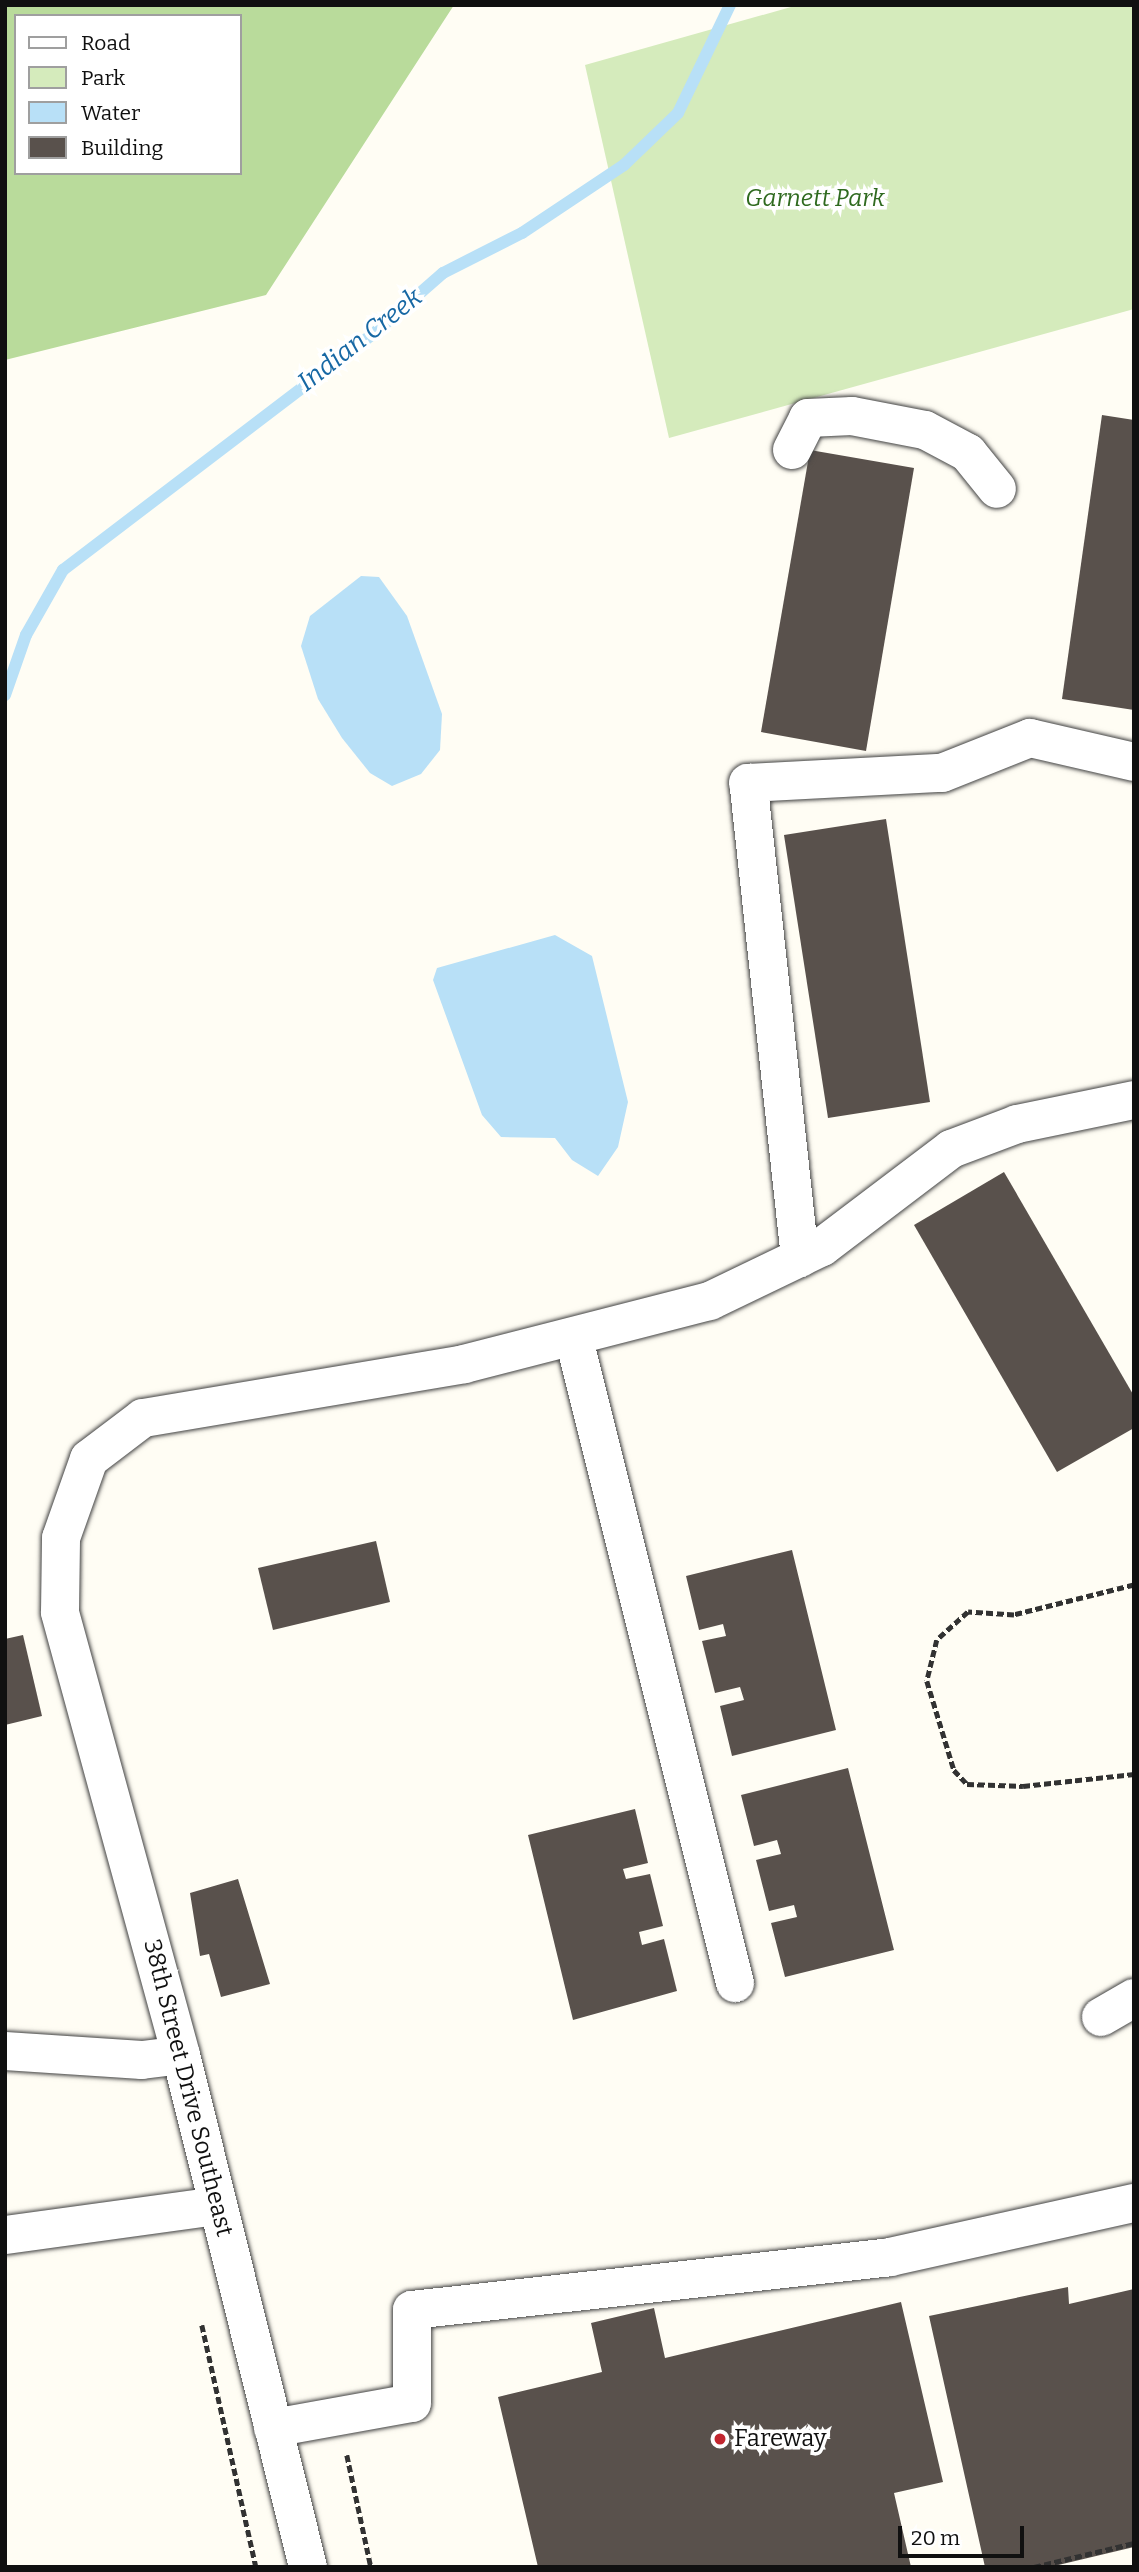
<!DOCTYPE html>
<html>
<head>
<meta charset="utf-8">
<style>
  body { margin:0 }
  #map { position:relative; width:1139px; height:2572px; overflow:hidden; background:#fffdf4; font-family:Bitter,serif }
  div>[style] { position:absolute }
  .green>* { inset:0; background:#d5ebbc }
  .forest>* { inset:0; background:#b9db9b }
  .water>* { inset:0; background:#b8e0f7 }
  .stream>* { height:12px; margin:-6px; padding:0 6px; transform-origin:6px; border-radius:6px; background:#b8e0f7 }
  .building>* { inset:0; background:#59514c }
  .path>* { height:4.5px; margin-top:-2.25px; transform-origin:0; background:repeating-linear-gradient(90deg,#323232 0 7px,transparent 0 10.5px) }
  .roads { filter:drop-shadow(0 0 2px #434343) drop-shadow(0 0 2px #434343) }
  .minor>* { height:38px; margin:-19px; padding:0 19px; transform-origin:19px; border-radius:19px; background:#fff }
  .dots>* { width:19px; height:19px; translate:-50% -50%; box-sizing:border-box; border:4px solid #fff; border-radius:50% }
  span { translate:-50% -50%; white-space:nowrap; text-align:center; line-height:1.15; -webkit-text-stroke:7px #fff; paint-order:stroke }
  .park-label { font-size:24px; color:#2f6a1f; font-style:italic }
  .street-label { font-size:24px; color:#101010 }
  .poi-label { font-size:24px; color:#101010 }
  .left { translate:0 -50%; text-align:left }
  .water-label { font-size:26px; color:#1768a4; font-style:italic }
  .frame { position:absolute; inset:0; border:7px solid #101010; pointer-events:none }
  .legend { position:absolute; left:14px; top:14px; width:228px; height:161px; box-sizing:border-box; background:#fff; border:2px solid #9f9f9f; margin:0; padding:9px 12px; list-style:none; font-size:21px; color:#101010 }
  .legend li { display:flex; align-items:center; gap:14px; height:35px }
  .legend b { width:35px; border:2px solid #9f9f9f }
  .scale { position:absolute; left:898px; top:2526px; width:126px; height:32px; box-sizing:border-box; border:4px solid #101010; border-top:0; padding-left:9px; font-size:21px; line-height:24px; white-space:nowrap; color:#101010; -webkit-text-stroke:5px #fff; paint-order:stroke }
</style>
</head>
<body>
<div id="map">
  <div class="green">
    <div style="clip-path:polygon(798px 5px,1134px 5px,1134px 309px,669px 438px,585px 65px)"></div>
  </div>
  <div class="forest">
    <div style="clip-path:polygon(evenodd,5px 5px,454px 5px,266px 295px,5px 360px,5px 5px,16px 16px,240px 16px,240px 173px,16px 173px,16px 16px)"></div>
  </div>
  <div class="water">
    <div style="clip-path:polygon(361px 576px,379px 577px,407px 616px,442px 714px,440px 750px,421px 774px,392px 786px,370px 773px,342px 738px,318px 699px,301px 646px,310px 616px)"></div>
    <div style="clip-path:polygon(555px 935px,592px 956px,628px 1102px,618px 1147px,598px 1176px,572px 1160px,555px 1138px,501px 1137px,482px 1115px,433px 980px,437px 968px)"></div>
  </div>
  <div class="stream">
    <div style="left:5px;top:695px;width:64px;rotate:-70.7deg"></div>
    <div style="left:26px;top:635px;width:75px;rotate:-60.4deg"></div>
    <div style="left:63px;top:570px;width:397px;rotate:-37.3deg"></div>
    <div style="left:379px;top:329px;width:85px;rotate:-41.2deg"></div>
    <div style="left:443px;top:273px;width:89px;rotate:-26.9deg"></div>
    <div style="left:522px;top:233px;width:123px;rotate:-33.7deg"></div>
    <div style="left:624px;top:165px;width:75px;rotate:-43.9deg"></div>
    <div style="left:678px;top:113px;width:120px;rotate:-64.3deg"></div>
  </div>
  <div class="building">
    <div style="clip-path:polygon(1102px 415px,1134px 420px,1134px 710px,1062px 699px)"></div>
    <div style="clip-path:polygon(810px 450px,914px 468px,866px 751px,761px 732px)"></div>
    <div style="clip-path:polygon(886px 819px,930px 1102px,828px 1118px,784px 835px)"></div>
    <div style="clip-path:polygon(1004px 1172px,1134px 1396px,1134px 1428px,1057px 1472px,914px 1225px)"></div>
    <div style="clip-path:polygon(376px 1541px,390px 1602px,273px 1630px,258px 1568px)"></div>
    <div style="clip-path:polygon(792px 1550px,836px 1730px,732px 1756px,720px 1706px,744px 1700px,740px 1687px,715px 1693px,702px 1641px,726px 1636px,723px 1624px,699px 1630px,686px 1576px)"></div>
    <div style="clip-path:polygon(23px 1635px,42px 1716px,5px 1725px,5px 1639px)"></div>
    <div style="clip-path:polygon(848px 1768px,894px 1950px,785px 1977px,771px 1923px,797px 1917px,794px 1905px,769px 1911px,756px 1860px,781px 1854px,777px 1840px,754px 1846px,741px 1795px)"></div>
    <div style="clip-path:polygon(635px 1809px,648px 1863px,623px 1869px,626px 1879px,650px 1874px,663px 1926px,639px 1932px,642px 1945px,664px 1939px,677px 1991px,573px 2020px,528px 1835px)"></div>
    <div style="clip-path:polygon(238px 1879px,270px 1984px,221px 1997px,209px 1954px,200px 1956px,190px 1893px)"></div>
    <div style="clip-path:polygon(1068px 2287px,1069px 2304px,1134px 2289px,1134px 2547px,1050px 2567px,985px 2567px,929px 2316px)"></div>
    <div style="clip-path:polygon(901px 2302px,943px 2482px,894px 2493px,911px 2567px,538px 2567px,498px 2397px,602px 2372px,591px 2323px,654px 2308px,665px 2358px)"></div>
  </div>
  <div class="path">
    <div style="left:1134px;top:1585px;width:124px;rotate:166deg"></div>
    <div style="left:1014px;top:1615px;width:46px;rotate:-176.3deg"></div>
    <div style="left:968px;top:1612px;width:42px;rotate:137.9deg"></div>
    <div style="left:937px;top:1640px;width:42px;rotate:103.7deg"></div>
    <div style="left:927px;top:1681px;width:93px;rotate:73.1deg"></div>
    <div style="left:954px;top:1770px;width:19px;rotate:47deg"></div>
    <div style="left:967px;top:1784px;width:56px;rotate:2deg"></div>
    <div style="left:1023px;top:1786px;width:112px;rotate:-6.2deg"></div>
    <div style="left:202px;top:2325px;width:248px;rotate:77.4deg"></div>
    <div style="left:347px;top:2455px;width:115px;rotate:77.9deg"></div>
    <div style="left:1034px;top:2567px;width:103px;rotate:-13.5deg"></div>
  </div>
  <div class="roads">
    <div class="minor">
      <div style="left:792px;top:450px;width:36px;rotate:-63deg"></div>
      <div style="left:808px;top:418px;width:44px;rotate:-2.6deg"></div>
      <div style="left:852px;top:416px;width:74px;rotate:10.9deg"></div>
      <div style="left:925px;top:430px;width:49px;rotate:28.1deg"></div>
      <div style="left:968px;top:453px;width:46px;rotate:51.1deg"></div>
      <div style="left:800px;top:1258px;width:478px;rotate:-96.2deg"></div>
      <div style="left:748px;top:783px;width:194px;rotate:-3deg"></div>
      <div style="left:942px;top:773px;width:95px;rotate:-21.7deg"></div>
      <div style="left:1030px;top:738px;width:107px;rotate:13deg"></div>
      <div style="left:574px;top:1339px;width:664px;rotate:75.96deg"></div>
      <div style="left:1101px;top:2017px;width:38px;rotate:-30deg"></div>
      <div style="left:5px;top:2051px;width:137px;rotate:3.8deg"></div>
      <div style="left:142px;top:2060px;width:39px;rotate:-7deg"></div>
      <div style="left:5px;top:2235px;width:215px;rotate:-7.8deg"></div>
      <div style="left:273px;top:2428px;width:141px;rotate:-10.2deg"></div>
      <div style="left:412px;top:2403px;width:93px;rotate:-90deg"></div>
      <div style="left:412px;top:2310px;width:481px;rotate:-6.3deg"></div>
      <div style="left:890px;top:2257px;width:250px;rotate:-12.5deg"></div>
      <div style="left:308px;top:2567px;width:528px;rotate:-103.93deg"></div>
      <div style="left:181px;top:2055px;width:459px;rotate:-105.3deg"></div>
      <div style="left:60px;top:1612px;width:74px;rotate:-89.2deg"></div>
      <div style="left:61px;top:1538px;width:84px;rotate:-70.5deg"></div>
      <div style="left:89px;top:1459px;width:68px;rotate:-37.2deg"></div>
      <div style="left:143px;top:1418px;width:326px;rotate:-9.5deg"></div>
      <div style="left:464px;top:1364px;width:254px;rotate:-14.4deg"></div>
      <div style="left:710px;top:1301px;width:124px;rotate:-25.7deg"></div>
      <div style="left:822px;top:1247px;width:162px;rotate:-37.2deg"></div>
      <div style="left:951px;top:1149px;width:71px;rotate:-20.7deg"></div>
      <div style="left:1017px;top:1124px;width:119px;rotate:-11.6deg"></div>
    </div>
  </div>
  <div class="dots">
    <div style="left:720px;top:2439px;background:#c2262f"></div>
  </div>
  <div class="park-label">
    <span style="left:815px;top:199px">Garnett Park</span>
  </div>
  <div class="street-label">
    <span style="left:188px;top:2088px;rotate:76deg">38th Street Drive Southeast</span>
  </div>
  <div class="poi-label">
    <span class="left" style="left:734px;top:2439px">Fareway</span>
  </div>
  <div class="water-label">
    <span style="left:360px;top:340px;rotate:-38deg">Indian Creek</span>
  </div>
  <div class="frame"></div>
  <ul class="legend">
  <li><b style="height:9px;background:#fff"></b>Road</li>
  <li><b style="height:19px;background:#d5ebbc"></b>Park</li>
  <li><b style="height:19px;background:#b8e0f7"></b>Water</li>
  <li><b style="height:19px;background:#59514c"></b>Building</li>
  </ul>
  <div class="scale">20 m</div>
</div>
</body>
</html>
